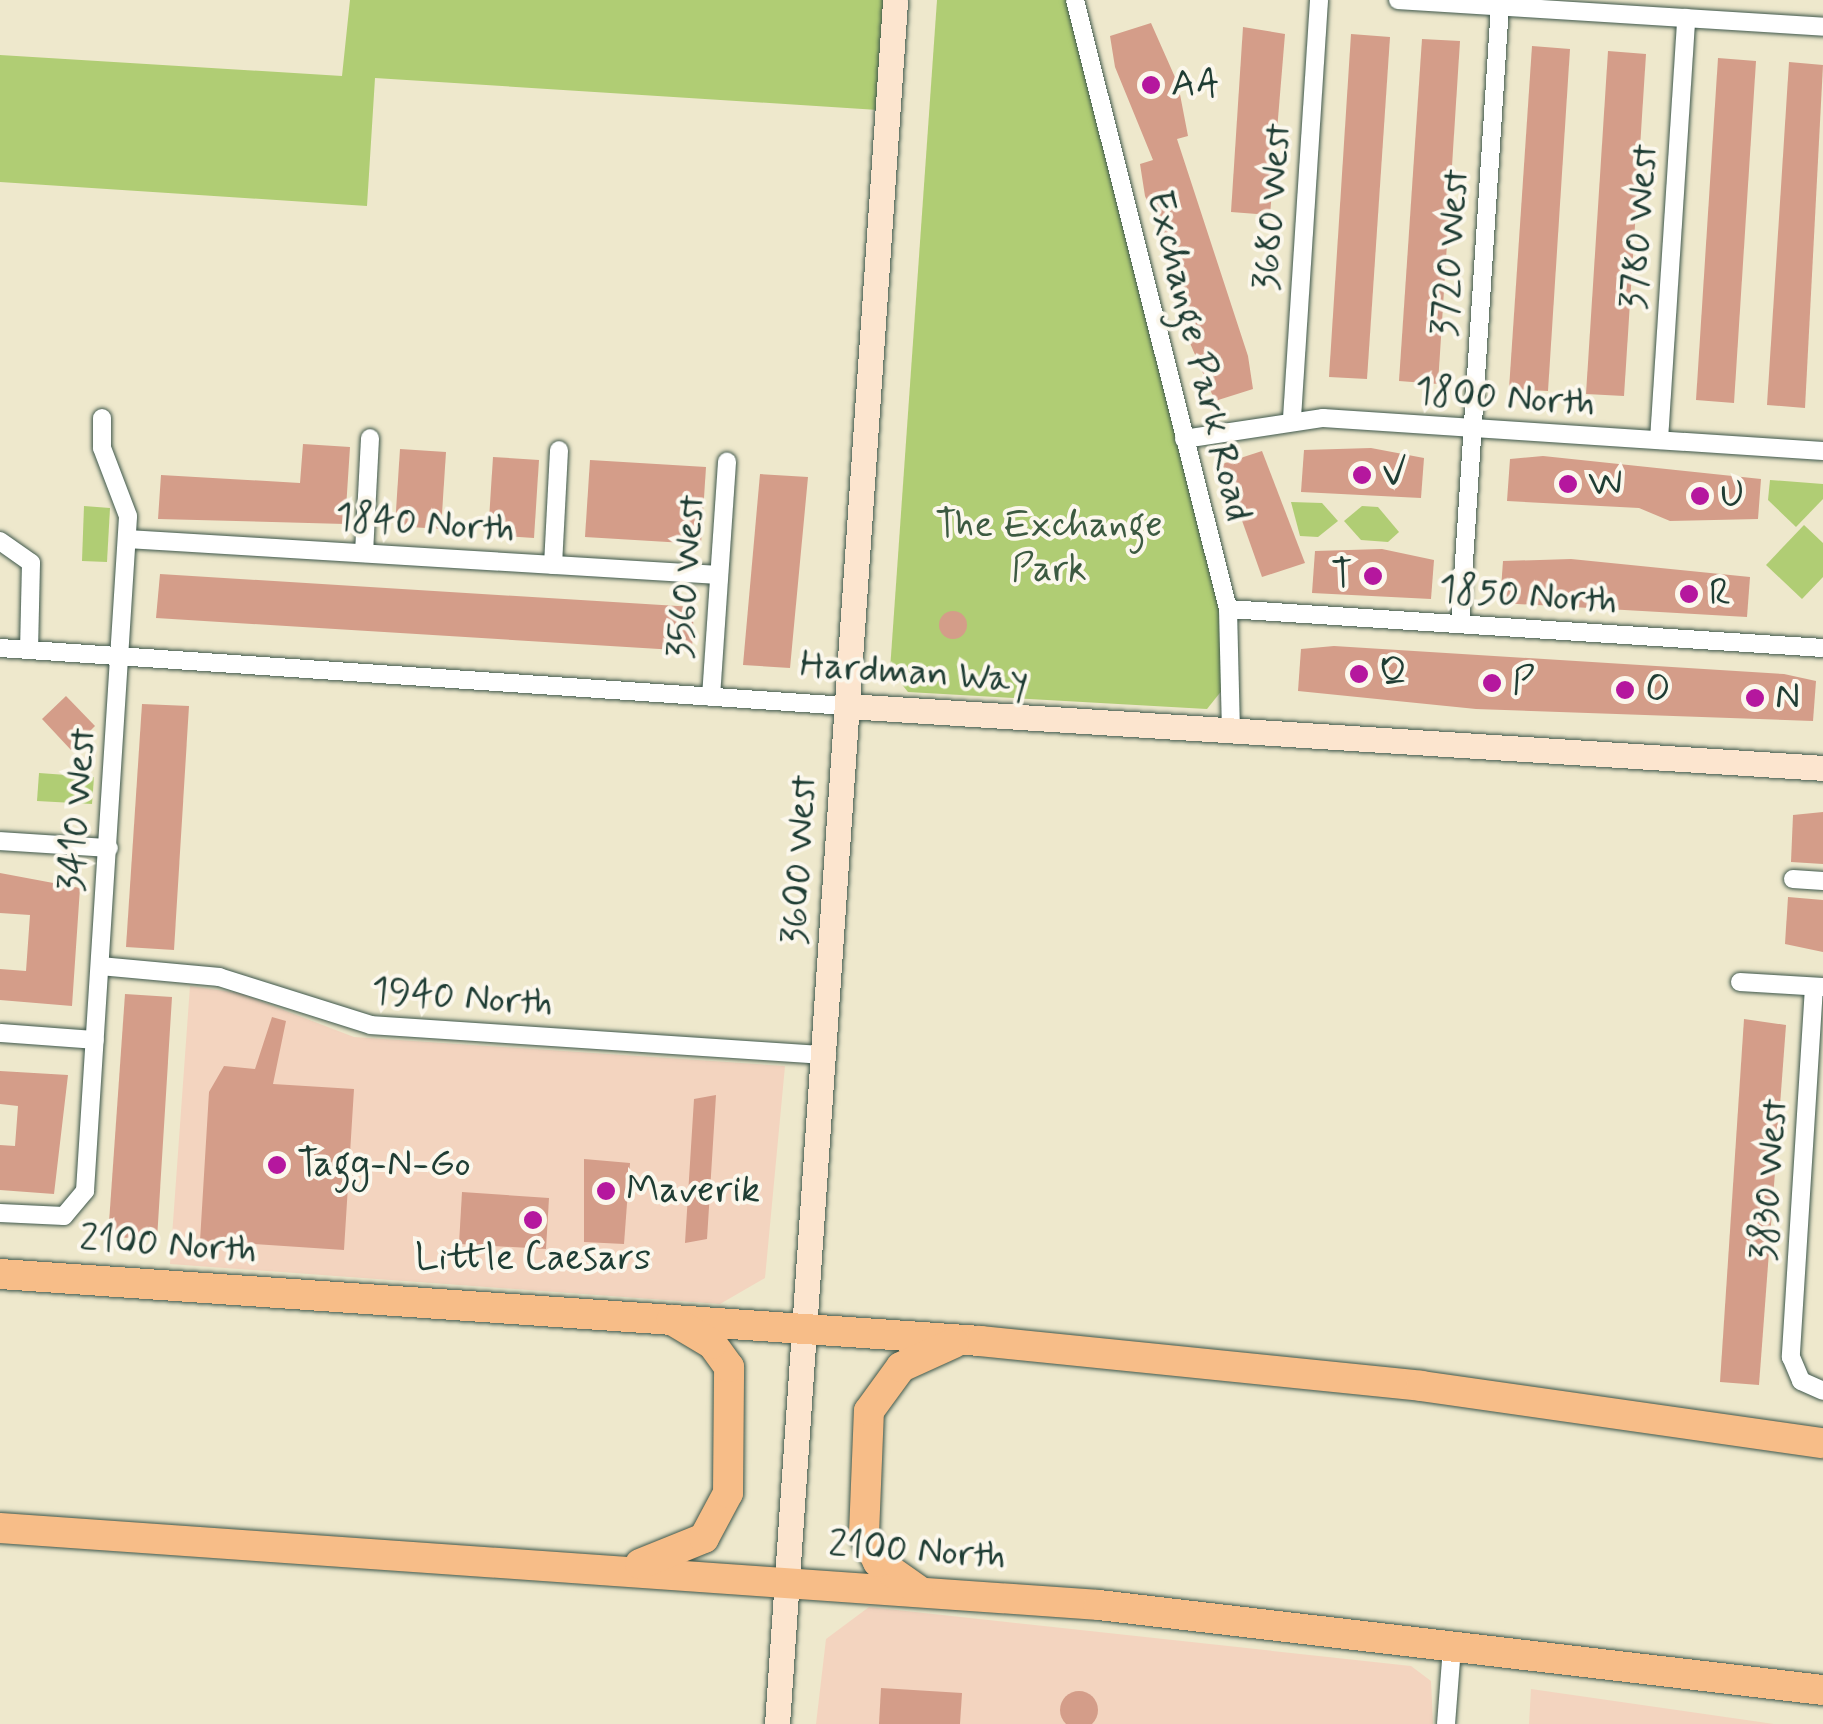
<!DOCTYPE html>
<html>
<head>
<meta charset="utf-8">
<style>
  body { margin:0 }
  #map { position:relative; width:1823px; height:1724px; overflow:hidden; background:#eee8cc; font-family:Mynerve,sans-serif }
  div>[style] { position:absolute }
  .built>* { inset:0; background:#f3d4bf }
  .green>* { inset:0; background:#b0cd74 }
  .building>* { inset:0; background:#d49d89 }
  .round { border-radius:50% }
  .roads { filter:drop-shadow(0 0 2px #3e574b) drop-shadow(0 0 2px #3e574b) }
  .street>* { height:18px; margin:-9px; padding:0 9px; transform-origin:9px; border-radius:9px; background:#fff }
  .secondary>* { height:25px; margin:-12.5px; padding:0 12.5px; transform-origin:12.5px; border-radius:12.5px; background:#fce5cf }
  .highway>* { height:30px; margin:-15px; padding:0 15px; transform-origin:15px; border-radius:15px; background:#f7bd88 }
  .dots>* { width:28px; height:28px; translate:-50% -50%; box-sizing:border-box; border:5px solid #fbf7ec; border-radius:50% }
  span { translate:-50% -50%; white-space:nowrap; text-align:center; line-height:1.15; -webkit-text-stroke:8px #fbf7ec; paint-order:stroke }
  .poi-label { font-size:38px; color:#1f3d34 }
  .left { translate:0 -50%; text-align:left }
  .right { translate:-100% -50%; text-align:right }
  .street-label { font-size:38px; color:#1f3d34 }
  .park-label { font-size:38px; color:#3c5a41 }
</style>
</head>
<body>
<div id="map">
  <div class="built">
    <div style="clip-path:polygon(190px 986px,239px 993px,354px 1037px,785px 1066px,765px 1278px,720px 1304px,170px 1264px)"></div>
    <div style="clip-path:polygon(869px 1607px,1411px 1666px,1431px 1681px,1433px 1724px,816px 1724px,826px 1639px)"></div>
    <div style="clip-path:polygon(1531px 1689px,1774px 1724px,1529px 1724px)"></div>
  </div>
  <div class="green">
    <div style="clip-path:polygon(350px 0,885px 0,878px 110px,375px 78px,367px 206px,0 182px,0 55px,342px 76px)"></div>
    <div style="clip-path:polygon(937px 0,1068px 0,1220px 610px,1223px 689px,1207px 709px,908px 692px,890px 670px)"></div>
    <div style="clip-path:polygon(1770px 480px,1823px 484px,1823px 499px,1796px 527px,1768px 500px)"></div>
    <div style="clip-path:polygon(1291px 502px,1322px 503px,1338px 521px,1318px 537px,1300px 536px)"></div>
    <div style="clip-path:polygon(84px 506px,110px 508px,107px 562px,82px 561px)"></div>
    <div style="clip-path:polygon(1362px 506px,1378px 507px,1399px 532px,1388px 542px,1361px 540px,1344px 521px)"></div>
    <div style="clip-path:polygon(1804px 525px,1823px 543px,1823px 577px,1802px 599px,1766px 565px)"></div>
    <div style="clip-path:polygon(39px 773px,94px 777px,92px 804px,37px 801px)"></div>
  </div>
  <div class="building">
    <div style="clip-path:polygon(1151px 23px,1178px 84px,1188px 136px,1177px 139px,1248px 356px,1253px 389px,1215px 401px,1180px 320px,1183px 286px,1145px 196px,1140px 164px,1153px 160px,1115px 67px,1110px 36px)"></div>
    <div style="clip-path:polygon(1243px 27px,1285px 34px,1270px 215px,1231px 212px)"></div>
    <div style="clip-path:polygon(1351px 34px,1390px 37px,1367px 379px,1329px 377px)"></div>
    <div style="clip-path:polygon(1422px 39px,1460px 41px,1438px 384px,1399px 381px)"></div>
    <div style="clip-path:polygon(1532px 46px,1570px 49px,1548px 391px,1509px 389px)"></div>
    <div style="clip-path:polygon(1608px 51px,1646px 54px,1624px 396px,1586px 394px)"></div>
    <div style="clip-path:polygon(1718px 58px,1756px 61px,1734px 403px,1696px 400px)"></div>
    <div style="clip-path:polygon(1789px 62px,1823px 65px,1805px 408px,1767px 405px)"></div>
    <div style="clip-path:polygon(303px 444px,350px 447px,345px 524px,158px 519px,161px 475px,300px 483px)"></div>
    <div style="clip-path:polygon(1371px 448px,1424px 458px,1421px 498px,1301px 492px,1304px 450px)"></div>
    <div style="clip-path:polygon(400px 449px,446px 452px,441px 529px,395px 526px)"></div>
    <div style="clip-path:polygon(1262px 451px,1305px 563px,1262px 577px,1222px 464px)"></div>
    <div style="clip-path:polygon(1543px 456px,1761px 479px,1758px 519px,1670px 521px,1639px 508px,1507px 501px,1510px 459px)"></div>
    <div style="clip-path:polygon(493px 457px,539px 460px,534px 538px,488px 535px)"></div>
    <div style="clip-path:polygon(590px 460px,706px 467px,701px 544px,585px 537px)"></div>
    <div style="clip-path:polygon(760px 474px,808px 477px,790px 668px,743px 665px)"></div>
    <div style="clip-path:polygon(1382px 549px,1434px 560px,1431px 599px,1312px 593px,1315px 551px)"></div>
    <div style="clip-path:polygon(1571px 559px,1750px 577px,1747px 617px,1500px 603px,1503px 561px)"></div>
    <div style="clip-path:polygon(160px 574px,694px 607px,692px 651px,156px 618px)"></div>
    <div class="round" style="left:939px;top:611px;width:28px;height:28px"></div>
    <div style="clip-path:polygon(1334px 646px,1784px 674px,1816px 681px,1813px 721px,1476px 709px,1298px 691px,1301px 649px)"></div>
    <div style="clip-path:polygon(66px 696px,95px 726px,71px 750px,42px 719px)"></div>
    <div style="clip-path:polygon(142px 704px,189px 706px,174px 950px,126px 947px)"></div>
    <div style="clip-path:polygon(1823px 812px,1823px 864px,1791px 862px,1793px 815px)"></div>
    <div style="clip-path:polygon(0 873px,80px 888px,72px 1006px,0 1000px,0 969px,26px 971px,30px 915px,0 913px)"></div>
    <div style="clip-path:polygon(1788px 897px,1823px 900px,1823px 952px,1785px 944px)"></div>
    <div style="clip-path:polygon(125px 994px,172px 997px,157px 1239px,108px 1237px)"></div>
    <div style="clip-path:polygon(272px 1017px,286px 1021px,273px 1084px,354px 1089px,344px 1250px,239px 1243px,235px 1254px,200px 1241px,209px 1092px,224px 1066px,255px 1069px)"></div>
    <div style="clip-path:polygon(1744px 1019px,1786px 1025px,1759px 1385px,1720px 1382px)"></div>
    <div style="clip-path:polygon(0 1071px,68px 1075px,54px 1194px,0 1190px,0 1145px,15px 1146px,18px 1106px,0 1104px)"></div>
    <div style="clip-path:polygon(716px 1095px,707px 1239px,685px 1243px,694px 1099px)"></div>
    <div style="clip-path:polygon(584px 1159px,630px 1163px,624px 1244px,584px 1242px)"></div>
    <div style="clip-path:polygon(462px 1192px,549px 1198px,546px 1249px,459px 1244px)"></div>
    <div style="clip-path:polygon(881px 1688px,962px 1693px,960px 1724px,879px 1724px)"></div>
    <div class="round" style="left:1060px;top:1691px;width:38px;height:38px"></div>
  </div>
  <div class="roads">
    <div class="street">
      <div style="left:1075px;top:0;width:628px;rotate:75.9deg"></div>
      <div style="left:1228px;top:609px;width:123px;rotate:88.6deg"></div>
      <div style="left:1398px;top:0;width:426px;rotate:3.6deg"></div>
      <div style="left:1292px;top:418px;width:419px;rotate:-86.3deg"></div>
      <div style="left:1184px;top:439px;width:141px;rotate:-8.6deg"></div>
      <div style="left:1323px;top:418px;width:501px;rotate:3.78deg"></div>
      <div style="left:1659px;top:440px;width:423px;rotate:-86.3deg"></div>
      <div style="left:127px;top:539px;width:593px;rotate:3.48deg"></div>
      <div style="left:0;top:541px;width:38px;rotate:35deg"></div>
      <div style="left:31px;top:563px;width:87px;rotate:91.3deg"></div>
      <div style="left:364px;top:553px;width:115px;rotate:-87deg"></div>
      <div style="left:553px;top:565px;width:115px;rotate:-87deg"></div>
      <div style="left:1228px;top:609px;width:596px;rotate:3.75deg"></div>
      <div style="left:1460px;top:624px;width:619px;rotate:-86.3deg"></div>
      <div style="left:0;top:648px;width:849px;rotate:3.92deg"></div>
      <div style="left:711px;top:697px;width:236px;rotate:-86.1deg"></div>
      <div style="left:0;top:841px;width:109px;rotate:3.7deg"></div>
      <div style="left:1793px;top:879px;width:30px;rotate:4deg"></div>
      <div style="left:100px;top:966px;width:120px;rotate:5.3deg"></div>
      <div style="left:219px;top:977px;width:159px;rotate:17.5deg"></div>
      <div style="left:371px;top:1025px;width:457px;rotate:3.8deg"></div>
      <div style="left:1740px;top:982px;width:83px;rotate:3.4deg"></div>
      <div style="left:1814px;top:987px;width:371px;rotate:93.6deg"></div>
      <div style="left:1791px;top:1357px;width:26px;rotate:67deg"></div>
      <div style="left:1801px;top:1381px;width:24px;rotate:24deg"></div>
      <div style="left:0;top:1033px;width:95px;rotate:4.2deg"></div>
      <div style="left:0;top:1213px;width:64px;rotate:2.7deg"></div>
      <div style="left:64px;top:1216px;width:33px;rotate:-50deg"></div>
      <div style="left:85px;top:1191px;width:676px;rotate:-86.35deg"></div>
      <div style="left:128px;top:516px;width:73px;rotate:-110.9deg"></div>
      <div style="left:102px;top:448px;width:30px;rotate:-90deg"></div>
      <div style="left:1446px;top:1724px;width:76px;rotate:-85.5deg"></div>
    </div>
    <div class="secondary">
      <div style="left:847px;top:706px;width:978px;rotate:3.63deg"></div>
      <div style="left:777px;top:1724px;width:1728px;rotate:-86.08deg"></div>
    </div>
    <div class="highway">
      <div style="left:0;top:1274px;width:982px;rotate:3.91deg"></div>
      <div style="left:980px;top:1341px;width:443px;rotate:5.8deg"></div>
      <div style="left:1421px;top:1386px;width:406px;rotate:8.1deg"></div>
      <div style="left:0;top:1528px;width:1102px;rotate:4.01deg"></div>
      <div style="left:1099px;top:1605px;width:729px;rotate:6.7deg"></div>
      <div style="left:640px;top:1564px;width:69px;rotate:-22.1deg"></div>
      <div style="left:704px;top:1538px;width:51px;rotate:-61.9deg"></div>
      <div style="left:728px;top:1493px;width:126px;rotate:-89.5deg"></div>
      <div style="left:729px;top:1367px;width:29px;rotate:-126deg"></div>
      <div style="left:712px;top:1344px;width:47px;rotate:-149deg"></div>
      <div style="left:918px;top:1590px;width:49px;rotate:-145deg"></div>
      <div style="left:878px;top:1562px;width:31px;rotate:-117deg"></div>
      <div style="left:864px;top:1534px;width:123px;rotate:-87.7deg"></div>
      <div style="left:869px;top:1411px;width:54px;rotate:-54deg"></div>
      <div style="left:901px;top:1367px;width:58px;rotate:-24.4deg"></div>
    </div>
  </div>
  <div class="dots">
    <div style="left:1151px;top:85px;background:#b5179e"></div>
    <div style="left:1362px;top:475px;background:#b5179e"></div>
    <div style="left:1568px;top:484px;background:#b5179e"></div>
    <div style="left:1700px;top:496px;background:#b5179e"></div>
    <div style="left:1373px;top:576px;background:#b5179e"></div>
    <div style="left:1689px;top:594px;background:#b5179e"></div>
    <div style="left:1359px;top:674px;background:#b5179e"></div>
    <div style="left:1492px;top:683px;background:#b5179e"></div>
    <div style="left:1625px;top:690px;background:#b5179e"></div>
    <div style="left:1755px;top:698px;background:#b5179e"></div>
    <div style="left:277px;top:1165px;background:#b5179e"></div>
    <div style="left:606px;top:1191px;background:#b5179e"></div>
    <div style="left:533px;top:1220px;background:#b5179e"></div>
  </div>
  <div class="poi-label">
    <span class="left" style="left:1171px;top:85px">AA</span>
    <span class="left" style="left:1382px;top:475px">V</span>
    <span class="left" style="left:1588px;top:484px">W</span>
    <span class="left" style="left:1720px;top:496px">U</span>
    <span class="right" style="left:1353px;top:576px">T</span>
    <span class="left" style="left:1709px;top:594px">R</span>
    <span class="left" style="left:1379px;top:674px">Q</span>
    <span class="left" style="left:1512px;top:683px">P</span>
    <span class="left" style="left:1645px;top:690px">O</span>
    <span class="left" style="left:1775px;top:698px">N</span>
    <span class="left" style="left:297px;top:1165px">Tagg-N-Go</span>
    <span class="left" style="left:626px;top:1191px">Maverik</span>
    <span style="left:533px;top:1259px">Little Caesars</span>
  </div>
  <div class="street-label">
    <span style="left:1273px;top:207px;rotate:-86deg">3680 West</span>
    <span style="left:1640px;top:227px;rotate:-86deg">3780 West</span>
    <span style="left:1451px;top:253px;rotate:-86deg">3720 West</span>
    <span style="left:1198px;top:356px;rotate:76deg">Exchange Park Road</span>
    <span style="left:1505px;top:398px;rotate:4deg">1800 North</span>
    <span style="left:425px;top:524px;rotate:4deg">1840 North</span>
    <span style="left:687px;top:577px;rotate:-86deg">3560 West</span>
    <span style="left:1528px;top:596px;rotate:4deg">1850 North</span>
    <span style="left:914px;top:673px;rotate:4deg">Hardman Way</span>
    <span style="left:78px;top:810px;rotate:-86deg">3410 West</span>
    <span style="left:800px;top:860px;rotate:-87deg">3600 West</span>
    <span style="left:462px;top:998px;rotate:4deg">1940 North</span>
    <span style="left:1770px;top:1180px;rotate:-86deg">3830 West</span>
    <span style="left:168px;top:1245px;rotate:4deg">2100 North</span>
    <span style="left:917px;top:1551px;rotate:4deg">2100 North</span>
  </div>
  <div class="park-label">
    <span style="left:1049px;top:548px">The Exchange<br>Park</span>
  </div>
</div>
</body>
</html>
